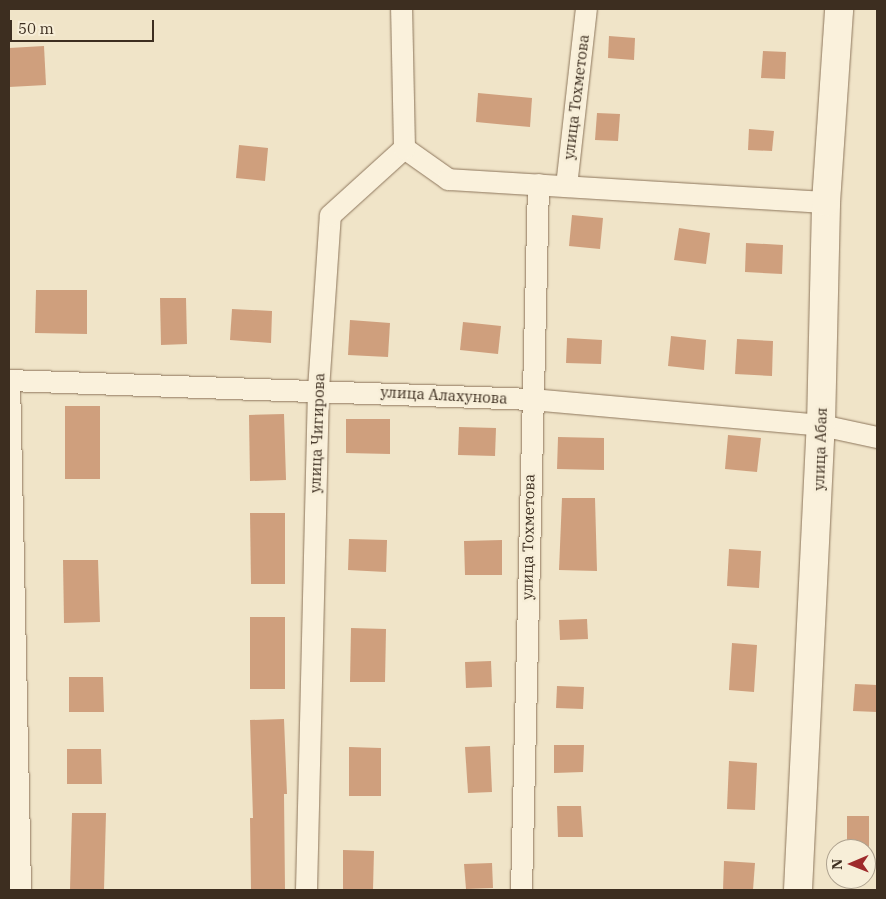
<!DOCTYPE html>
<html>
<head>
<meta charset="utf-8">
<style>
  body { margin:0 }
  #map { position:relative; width:886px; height:899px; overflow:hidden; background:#f0e4c8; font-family:"IBM Plex Serif",serif }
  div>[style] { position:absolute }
  .building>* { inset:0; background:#cf9f7d }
  .roads { filter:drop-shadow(0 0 1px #8d765c) drop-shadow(0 0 1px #8d765c) }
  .street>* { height:21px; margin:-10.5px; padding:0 10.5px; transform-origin:10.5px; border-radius:10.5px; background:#faf1dc }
  .secondary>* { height:28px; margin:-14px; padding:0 14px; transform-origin:14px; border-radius:14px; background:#faf1dc }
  span { translate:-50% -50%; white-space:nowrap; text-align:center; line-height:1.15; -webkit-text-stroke:5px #f7eed8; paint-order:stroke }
  .street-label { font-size:15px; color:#3d2e20 }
  .frame { position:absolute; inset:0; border:10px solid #3d2e20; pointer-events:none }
  .north { position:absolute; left:826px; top:839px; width:50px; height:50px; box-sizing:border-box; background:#f7eed8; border:1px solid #ada18e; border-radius:50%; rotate:269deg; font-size:14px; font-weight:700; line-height:20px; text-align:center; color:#3d2e20 }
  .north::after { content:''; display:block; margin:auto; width:18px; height:22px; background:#9e2a2b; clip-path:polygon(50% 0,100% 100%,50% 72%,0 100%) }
  .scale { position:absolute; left:10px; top:20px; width:144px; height:22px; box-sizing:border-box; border:2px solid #3d2e20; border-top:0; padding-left:6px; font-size:15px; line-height:18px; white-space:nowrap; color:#3d2e20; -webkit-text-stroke:4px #f7eed8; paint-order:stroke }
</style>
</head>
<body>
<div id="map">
  <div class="building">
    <div style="clip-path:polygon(609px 36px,635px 38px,634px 60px,608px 58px)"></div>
    <div style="clip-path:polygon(44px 46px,46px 85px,9px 87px,9px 48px)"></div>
    <div style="clip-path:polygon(763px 51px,786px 52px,785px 79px,761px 78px)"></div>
    <div style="clip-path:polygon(478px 93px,532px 98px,530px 127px,476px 122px)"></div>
    <div style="clip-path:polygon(597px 113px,620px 114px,618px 141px,595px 140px)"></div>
    <div style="clip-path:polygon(749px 129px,774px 131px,772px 151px,748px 150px)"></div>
    <div style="clip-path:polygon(239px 145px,268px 148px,265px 181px,236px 178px)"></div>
    <div style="clip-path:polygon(572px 215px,603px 218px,600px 249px,569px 246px)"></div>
    <div style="clip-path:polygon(679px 228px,710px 233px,706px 264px,674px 260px)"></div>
    <div style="clip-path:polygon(746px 243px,783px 245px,782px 274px,745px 272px)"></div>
    <div style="clip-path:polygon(36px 290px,87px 290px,87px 334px,35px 333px)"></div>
    <div style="clip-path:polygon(160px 298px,186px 298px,187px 344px,161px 345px)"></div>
    <div style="clip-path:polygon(232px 309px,272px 311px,271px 343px,230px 340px)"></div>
    <div style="clip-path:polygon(350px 320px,390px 323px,388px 357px,348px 355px)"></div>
    <div style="clip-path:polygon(463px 322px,501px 326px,498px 354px,460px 350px)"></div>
    <div style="clip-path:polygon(671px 336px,706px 340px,704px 370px,668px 366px)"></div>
    <div style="clip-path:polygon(567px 338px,602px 340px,601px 364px,566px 363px)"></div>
    <div style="clip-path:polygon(737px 339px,773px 341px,772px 376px,735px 374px)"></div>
    <div style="clip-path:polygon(65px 406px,100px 406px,100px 479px,65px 479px)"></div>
    <div style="clip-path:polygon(284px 414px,286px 480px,250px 481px,249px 415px)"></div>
    <div style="clip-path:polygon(346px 419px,390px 419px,390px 454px,346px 453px)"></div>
    <div style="clip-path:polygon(459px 427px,496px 428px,495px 456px,458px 455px)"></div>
    <div style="clip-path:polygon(728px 435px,761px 438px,757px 472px,725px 469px)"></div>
    <div style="clip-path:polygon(558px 437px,604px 438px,604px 470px,557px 469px)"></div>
    <div style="clip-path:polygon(562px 498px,595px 498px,597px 571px,559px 570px)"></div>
    <div style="clip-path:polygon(250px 513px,285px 513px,285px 584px,251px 584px)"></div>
    <div style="clip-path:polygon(349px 539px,387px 540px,386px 572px,348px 570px)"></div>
    <div style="clip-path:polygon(502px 540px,502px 575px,465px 575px,464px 541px)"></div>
    <div style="clip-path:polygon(729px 549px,761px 551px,759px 588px,727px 586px)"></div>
    <div style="clip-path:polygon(63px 560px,98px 560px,100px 622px,64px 623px)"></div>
    <div style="clip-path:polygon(250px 617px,285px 617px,285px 689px,250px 689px)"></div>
    <div style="clip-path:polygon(587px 619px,588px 639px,560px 640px,559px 620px)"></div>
    <div style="clip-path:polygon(351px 628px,386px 629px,385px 682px,350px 682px)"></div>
    <div style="clip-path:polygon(732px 643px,757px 645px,754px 692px,729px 690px)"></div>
    <div style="clip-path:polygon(491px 661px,492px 687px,466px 688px,465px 662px)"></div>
    <div style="clip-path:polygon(69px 677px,103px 677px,104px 712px,69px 712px)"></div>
    <div style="clip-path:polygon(855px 684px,877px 685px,877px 712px,853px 711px)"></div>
    <div style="clip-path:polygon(557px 686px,584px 687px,583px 709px,556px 708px)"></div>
    <div style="clip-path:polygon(284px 719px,287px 794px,284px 794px,285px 889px,251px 889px,250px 818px,253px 818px,250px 720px)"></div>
    <div style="clip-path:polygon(554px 745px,584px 745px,583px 772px,554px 773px)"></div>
    <div style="clip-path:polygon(490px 746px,492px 792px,468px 793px,465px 747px)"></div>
    <div style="clip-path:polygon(349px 747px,381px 748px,381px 796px,349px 796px)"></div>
    <div style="clip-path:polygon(67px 749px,101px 749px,102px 784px,67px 784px)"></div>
    <div style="clip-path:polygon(729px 761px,757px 763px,755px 810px,727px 809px)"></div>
    <div style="clip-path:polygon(557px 806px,581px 806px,583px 837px,558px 837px)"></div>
    <div style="clip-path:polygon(72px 813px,106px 813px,104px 890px,70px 890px)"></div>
    <div style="clip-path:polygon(847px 816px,869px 816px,869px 849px,847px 849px)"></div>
    <div style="clip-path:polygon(343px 850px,374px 851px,373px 890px,343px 890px)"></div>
    <div style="clip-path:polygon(724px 861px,755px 863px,753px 890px,723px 890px)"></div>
    <div style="clip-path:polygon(492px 863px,493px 888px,466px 889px,464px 864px)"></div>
  </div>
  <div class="roads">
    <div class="street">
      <div style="left:404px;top:148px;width:54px;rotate:35.2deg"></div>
      <div style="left:448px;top:179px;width:379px;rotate:3.5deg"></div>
      <div style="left:566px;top:186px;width:178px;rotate:-83.6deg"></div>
      <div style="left:9px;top:380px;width:522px;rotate:2.08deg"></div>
      <div style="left:531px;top:399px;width:291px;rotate:5.1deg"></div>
      <div style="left:821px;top:425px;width:57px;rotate:12.1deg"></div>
      <div style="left:9px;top:380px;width:510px;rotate:88.76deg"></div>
      <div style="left:306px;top:890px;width:501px;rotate:-88.63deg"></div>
      <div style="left:318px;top:389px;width:174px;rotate:-86.1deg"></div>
      <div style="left:330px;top:215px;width:100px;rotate:-42.2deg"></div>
      <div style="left:404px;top:148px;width:139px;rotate:-91.2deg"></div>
      <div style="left:521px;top:890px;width:706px;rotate:-88.62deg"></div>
    </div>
    <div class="secondary">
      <div style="left:798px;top:890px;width:466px;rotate:-87.2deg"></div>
      <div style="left:821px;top:425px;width:223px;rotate:-88.7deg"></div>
      <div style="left:826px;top:202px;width:193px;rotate:-86.1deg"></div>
    </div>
  </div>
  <div class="street-label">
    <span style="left:576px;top:97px;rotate:-83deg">улица Тохметова</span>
    <span style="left:444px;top:395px;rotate:3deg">улица Алахунова</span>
    <span style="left:317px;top:433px;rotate:-88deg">улица Чигирова</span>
    <span style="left:820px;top:449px;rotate:-88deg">улица Абая</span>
    <span style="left:528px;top:537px;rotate:-89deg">улица Тохметова</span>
  </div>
  <div class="frame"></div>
  <div class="north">N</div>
  <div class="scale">50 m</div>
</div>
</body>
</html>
